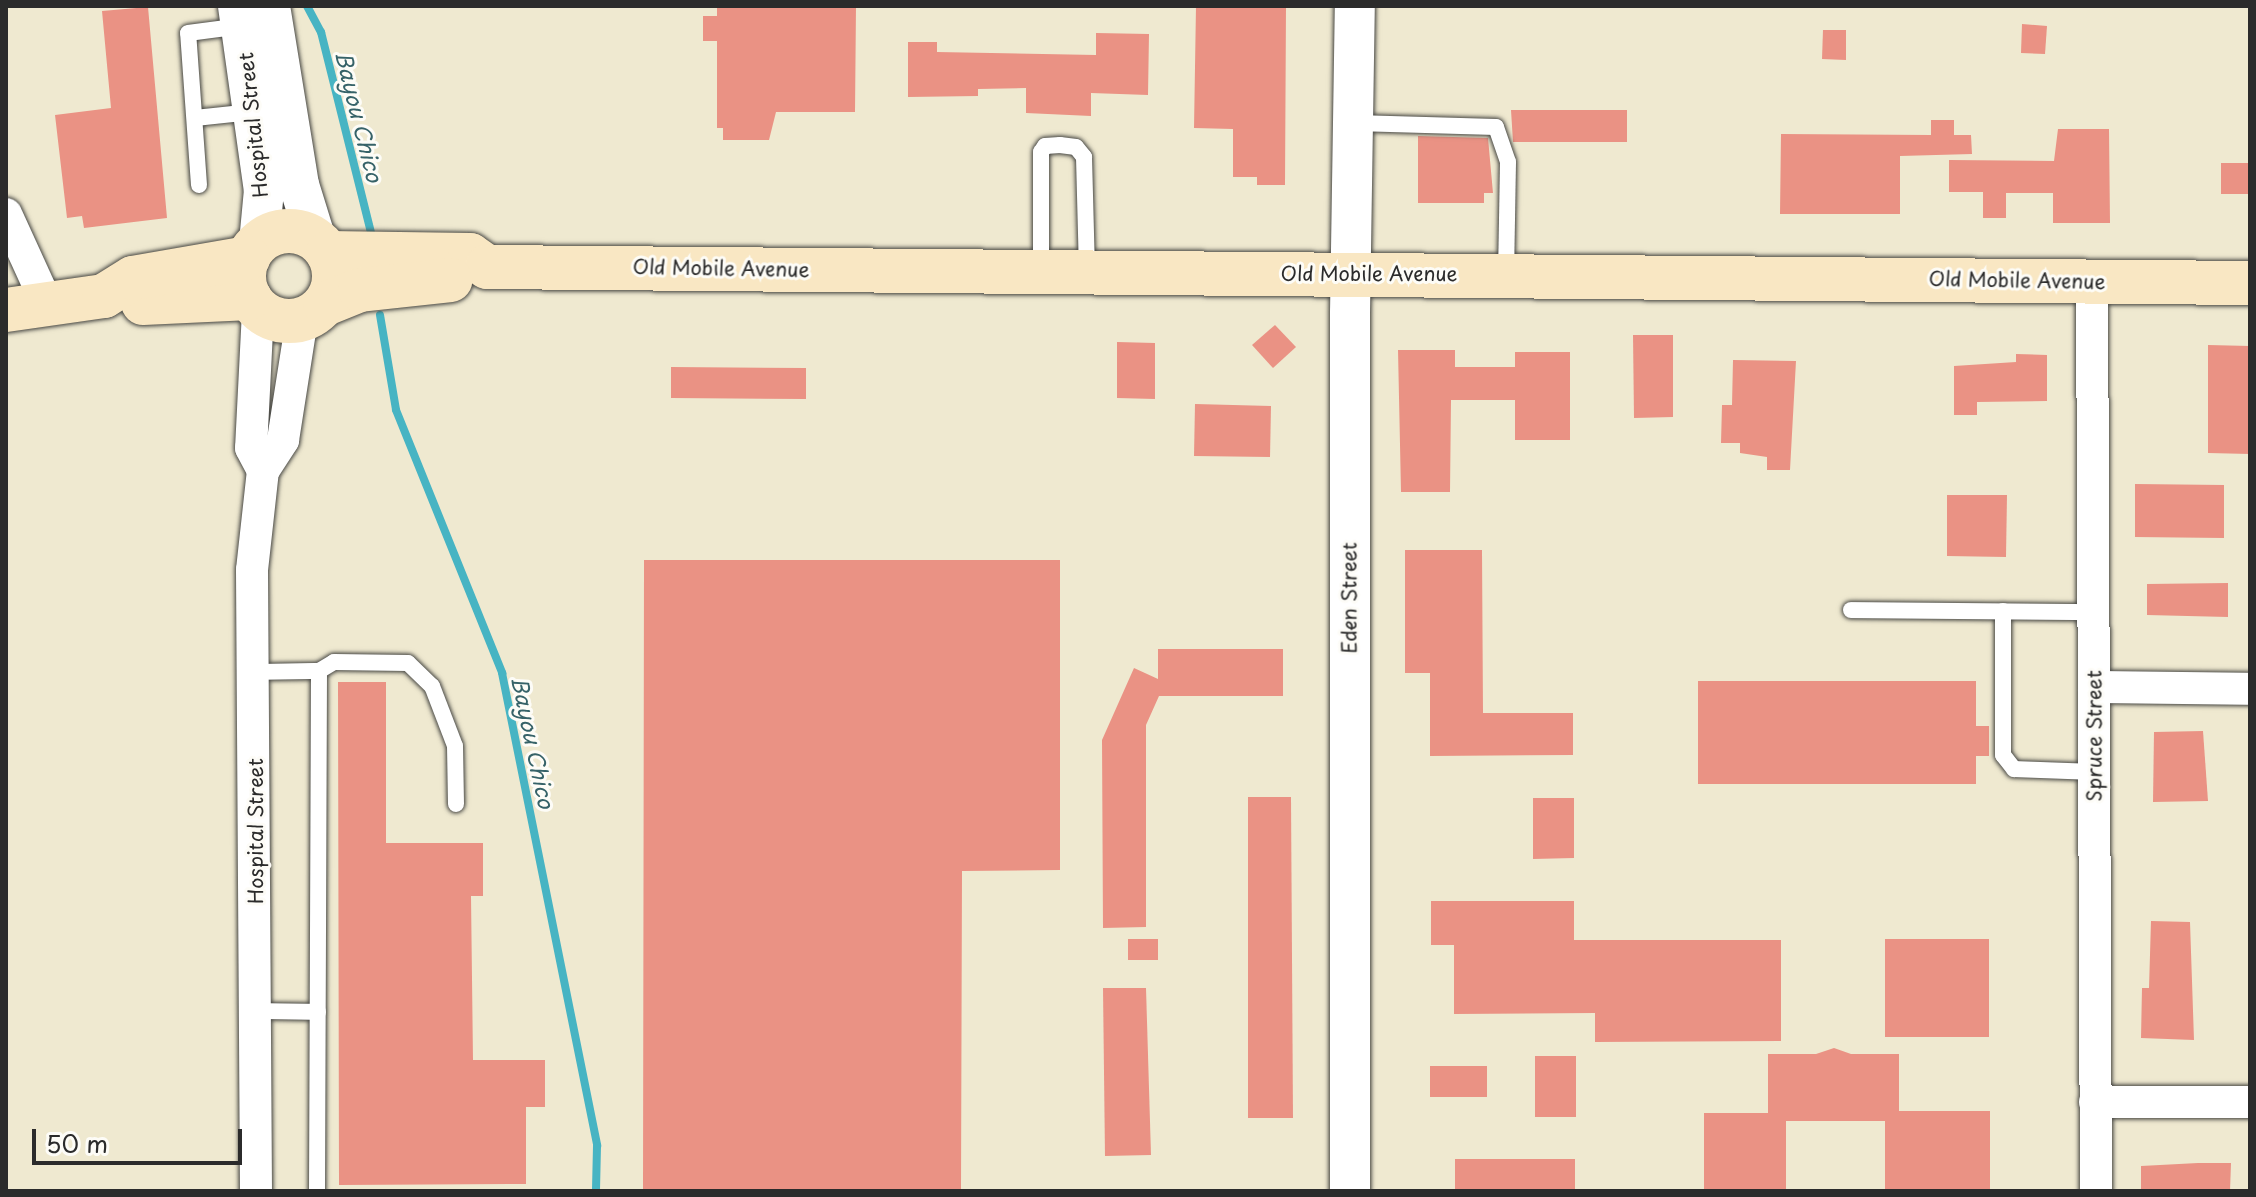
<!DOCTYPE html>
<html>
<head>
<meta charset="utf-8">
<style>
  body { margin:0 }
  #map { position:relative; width:2256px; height:1197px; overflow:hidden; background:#efe9d0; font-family:"Playpen Sans",sans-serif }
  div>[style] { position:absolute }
  .stream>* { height:8px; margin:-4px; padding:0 4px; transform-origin:4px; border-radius:4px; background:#47b4c3 }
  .building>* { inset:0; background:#ea9284 }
  .roads { filter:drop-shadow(0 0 2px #484844) drop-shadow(0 0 2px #484844) }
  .service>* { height:16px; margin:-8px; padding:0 8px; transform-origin:8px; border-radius:8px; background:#fff }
  .minor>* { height:32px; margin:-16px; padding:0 16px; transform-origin:16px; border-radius:16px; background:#fff }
  .tertiary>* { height:40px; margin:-20px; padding:0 20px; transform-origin:20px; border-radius:20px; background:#fff }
  .secondary>* { height:44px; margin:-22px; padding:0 22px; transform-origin:22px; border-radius:22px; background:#f9e7c3 }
  .secondary>.ring { margin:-22px; padding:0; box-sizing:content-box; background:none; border:44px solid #f9e7c3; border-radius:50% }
  span { translate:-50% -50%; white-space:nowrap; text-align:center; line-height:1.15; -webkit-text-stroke:6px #fdfcf7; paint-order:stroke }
  .street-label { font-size:20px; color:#2b2b2b }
  .water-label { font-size:22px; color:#366268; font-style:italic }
  .frame { position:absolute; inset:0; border:8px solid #2b2b2b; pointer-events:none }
  .scale { position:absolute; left:32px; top:1129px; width:210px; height:36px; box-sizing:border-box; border:4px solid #2b2b2b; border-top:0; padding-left:10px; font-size:24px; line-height:28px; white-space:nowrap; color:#2b2b2b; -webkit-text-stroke:6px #fdfcf7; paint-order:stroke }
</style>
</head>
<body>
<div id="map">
  <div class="stream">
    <div style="left:307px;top:6px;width:30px;rotate:62deg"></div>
    <div style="left:321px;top:32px;width:210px;rotate:76deg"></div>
    <div style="left:380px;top:315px;width:96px;rotate:80.4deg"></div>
    <div style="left:396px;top:410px;width:284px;rotate:68deg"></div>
    <div style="left:502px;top:673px;width:482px;rotate:78.6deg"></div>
    <div style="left:597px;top:1146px;width:45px;rotate:91.3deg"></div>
  </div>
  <div class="building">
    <div style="clip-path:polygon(717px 6px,856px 6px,855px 112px,776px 112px,769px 140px,723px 140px,723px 128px,717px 128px,717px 41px,703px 41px,703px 16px,717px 16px)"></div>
    <div style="clip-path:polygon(1196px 6px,1286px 6px,1285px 185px,1257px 185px,1257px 177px,1233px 177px,1233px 129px,1194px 128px)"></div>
    <div style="clip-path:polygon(148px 7px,167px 218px,84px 228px,82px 216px,67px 218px,55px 115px,111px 108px,102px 11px)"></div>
    <div style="clip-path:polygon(2022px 24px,2047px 26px,2045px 54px,2021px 53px)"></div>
    <div style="clip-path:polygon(1823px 30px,1846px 30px,1846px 60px,1822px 59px)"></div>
    <div style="clip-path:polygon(1096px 33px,1149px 34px,1148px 95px,1091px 93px,1091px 116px,1026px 113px,1026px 88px,978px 89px,978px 96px,908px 97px,908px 42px,937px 42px,937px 52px,1096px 55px)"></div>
    <div style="clip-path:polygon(1511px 110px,1627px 110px,1627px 142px,1513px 142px)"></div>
    <div style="clip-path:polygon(1931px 120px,1954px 120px,1954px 135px,1971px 135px,1972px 154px,1900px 156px,1900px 214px,1780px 214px,1781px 134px,1931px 135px)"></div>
    <div style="clip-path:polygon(2058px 129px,2109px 129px,2110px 223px,2053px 223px,2053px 193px,2006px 193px,2006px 218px,1983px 218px,1983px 192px,1949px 192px,1949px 160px,2054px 161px)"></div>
    <div style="clip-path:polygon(1418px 136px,1488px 138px,1493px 193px,1484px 193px,1484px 203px,1418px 203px)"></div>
    <div style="clip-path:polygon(2221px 163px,2250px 163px,2250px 194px,2221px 194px)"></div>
    <div style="clip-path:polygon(1275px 325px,1296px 347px,1273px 368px,1252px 345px)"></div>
    <div style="clip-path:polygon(1633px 335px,1673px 335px,1673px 417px,1634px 418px)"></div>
    <div style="clip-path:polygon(1117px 342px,1155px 343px,1155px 399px,1117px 398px)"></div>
    <div style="clip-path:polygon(2208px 345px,2250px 346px,2250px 454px,2208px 453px)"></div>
    <div style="clip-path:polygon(1398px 350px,1455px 350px,1455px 367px,1515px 367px,1515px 352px,1570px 352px,1570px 440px,1515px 440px,1515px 400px,1451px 400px,1450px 492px,1401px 492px)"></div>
    <div style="clip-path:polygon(2016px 354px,2047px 355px,2047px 401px,1977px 402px,1977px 415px,1954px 415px,1954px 366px,2016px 362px)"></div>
    <div style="clip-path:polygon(1733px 360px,1796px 361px,1790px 470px,1767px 470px,1767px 457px,1740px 453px,1740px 443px,1721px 443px,1722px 405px,1732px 405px)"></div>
    <div style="clip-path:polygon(671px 367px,806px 368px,806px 399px,671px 398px)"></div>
    <div style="clip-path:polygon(1195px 404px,1271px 406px,1270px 457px,1194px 456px)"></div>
    <div style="clip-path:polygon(2135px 484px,2224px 485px,2224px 538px,2135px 537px)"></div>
    <div style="clip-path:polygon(1947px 495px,2007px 495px,2006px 557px,1947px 556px)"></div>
    <div style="clip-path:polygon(1405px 550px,1482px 550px,1483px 713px,1573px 713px,1573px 755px,1430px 756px,1430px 673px,1405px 673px)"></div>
    <div style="clip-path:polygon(644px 560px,1060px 560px,1060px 870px,962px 871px,961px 1191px,643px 1191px)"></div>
    <div style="clip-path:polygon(2228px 583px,2228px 617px,2147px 615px,2147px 584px)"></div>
    <div style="clip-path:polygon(1158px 649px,1283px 649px,1283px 696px,1159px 696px,1146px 725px,1146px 927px,1103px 928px,1102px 740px,1134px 668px,1158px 679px)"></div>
    <div style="clip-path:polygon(1698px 681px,1976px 681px,1976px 726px,1989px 726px,1989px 756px,1976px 756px,1976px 784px,1698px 784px)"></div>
    <div style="clip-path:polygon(338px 682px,386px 682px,386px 843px,483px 843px,483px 896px,471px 896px,473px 1060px,545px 1060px,545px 1107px,526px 1107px,526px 1184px,339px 1185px)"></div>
    <div style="clip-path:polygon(2203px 731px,2208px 801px,2153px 802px,2154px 732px)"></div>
    <div style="clip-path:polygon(1248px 797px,1291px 797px,1293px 1118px,1248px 1118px)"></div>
    <div style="clip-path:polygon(1533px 798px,1574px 798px,1574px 858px,1533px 859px)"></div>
    <div style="clip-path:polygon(1431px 901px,1574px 901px,1574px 940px,1781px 940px,1781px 1041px,1595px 1042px,1595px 1013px,1454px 1014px,1454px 945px,1431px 945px)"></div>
    <div style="clip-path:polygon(2151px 921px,2190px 922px,2194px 1040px,2141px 1038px,2142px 988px,2149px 988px)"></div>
    <div style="clip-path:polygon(1128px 939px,1158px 939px,1158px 960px,1128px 960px)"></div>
    <div style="clip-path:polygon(1885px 939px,1989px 939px,1989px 1037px,1885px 1037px)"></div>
    <div style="clip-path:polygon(1103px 988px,1146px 988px,1151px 1155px,1105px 1156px)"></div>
    <div style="clip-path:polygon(1834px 1048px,1851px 1054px,1899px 1054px,1899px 1111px,1990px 1111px,1990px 1191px,1885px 1191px,1885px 1121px,1786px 1121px,1786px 1191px,1704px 1191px,1704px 1113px,1768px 1113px,1768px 1054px,1816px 1054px)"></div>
    <div style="clip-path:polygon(1535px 1056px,1576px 1056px,1576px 1117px,1535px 1117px)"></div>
    <div style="clip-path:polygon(1430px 1066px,1487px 1066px,1487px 1097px,1430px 1097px)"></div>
    <div style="clip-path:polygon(1455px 1159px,1575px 1159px,1575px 1191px,1455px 1191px)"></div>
    <div style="clip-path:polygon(2198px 1163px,2231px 1163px,2230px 1191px,2141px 1191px,2141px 1166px)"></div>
  </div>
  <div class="roads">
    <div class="service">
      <div style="left:195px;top:118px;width:57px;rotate:-6deg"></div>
      <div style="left:1355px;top:123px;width:141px;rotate:1.6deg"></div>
      <div style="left:1496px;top:127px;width:37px;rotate:71deg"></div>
      <div style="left:1508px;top:162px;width:113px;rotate:91deg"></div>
      <div style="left:199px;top:185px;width:152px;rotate:-94.1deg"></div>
      <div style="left:188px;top:33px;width:54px;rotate:-7.4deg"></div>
      <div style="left:1041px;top:270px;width:118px;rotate:-90deg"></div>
      <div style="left:1041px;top:152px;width:7px;rotate:-56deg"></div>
      <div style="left:1045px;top:146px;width:15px;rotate:-4deg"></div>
      <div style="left:1060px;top:145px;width:16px;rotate:7deg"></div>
      <div style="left:1076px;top:147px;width:13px;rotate:51deg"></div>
      <div style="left:1084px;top:157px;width:114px;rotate:88.5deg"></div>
      <div style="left:1851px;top:610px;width:242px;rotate:0.5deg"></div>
      <div style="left:2003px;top:611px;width:144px;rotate:90deg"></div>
      <div style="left:2003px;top:755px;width:18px;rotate:52deg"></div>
      <div style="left:2014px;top:769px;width:80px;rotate:2.1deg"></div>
      <div style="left:254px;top:672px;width:65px;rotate:-0.9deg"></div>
      <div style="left:257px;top:1011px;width:61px;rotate:0.9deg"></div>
      <div style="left:317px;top:1191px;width:520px;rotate:-89.78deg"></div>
      <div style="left:319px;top:671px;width:17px;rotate:-31deg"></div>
      <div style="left:334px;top:662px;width:74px;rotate:0.8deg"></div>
      <div style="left:408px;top:663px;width:33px;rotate:44deg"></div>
      <div style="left:432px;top:686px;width:64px;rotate:69deg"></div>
      <div style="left:455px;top:746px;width:58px;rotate:89deg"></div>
    </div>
    <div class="minor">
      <div style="left:6px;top:214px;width:99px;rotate:65.5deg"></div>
      <div style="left:2092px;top:281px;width:910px;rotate:89.75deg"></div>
      <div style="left:258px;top:311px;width:137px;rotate:92.9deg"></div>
      <div style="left:251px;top:448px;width:26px;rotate:62deg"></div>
      <div style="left:2094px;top:687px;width:156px;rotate:0.7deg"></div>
      <div style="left:2095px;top:1102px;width:155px"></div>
      <div style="left:256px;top:1191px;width:621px;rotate:-90.37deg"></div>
      <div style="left:252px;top:570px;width:100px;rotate:-83.7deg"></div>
      <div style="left:263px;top:471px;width:37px;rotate:-57deg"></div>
      <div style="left:283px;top:440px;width:122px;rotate:-81.1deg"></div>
    </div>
    <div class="tertiary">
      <div style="left:238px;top:6px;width:186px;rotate:82deg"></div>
      <div style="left:264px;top:190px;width:53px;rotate:95.4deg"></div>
      <div style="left:270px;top:6px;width:181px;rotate:80.8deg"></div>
      <div style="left:299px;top:185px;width:58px;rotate:72.8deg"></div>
      <div style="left:1350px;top:1191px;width:878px;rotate:-90deg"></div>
      <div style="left:1350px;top:313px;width:307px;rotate:-89.1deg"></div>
    </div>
    <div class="secondary">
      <div class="ring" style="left:244px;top:231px;width:46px;height:46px"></div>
      <div style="left:328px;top:253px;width:142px;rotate:0.8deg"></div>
      <div style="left:470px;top:255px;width:21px;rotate:35deg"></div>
      <div style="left:487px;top:267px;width:1763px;rotate:0.52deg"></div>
      <div style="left:143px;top:303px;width:107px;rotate:-2.7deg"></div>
      <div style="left:325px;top:304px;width:38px;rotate:-22deg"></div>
      <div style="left:360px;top:290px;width:91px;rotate:-6.3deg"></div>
      <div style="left:6px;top:310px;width:99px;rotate:-8.1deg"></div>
      <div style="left:104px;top:296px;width:34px;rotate:-32deg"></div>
      <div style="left:133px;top:278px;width:117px;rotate:-9.9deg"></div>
    </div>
  </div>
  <div class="street-label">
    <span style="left:253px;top:125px;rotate:-96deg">Hospital Street</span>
    <span style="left:721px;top:268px;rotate:1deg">Old Mobile Avenue</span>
    <span style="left:1369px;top:273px">Old Mobile Avenue</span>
    <span style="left:2017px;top:280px;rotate:1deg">Old Mobile Avenue</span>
    <span style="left:1349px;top:598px;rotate:-90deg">Eden Street</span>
    <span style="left:2094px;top:736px;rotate:-90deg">Spruce Street</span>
    <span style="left:255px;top:831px;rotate:-90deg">Hospital Street</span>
  </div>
  <div class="water-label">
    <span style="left:360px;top:116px;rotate:76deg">Bayou Chico</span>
    <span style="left:534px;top:742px;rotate:78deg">Bayou Chico</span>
  </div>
  <div class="frame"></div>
  <div class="scale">50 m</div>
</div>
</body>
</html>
